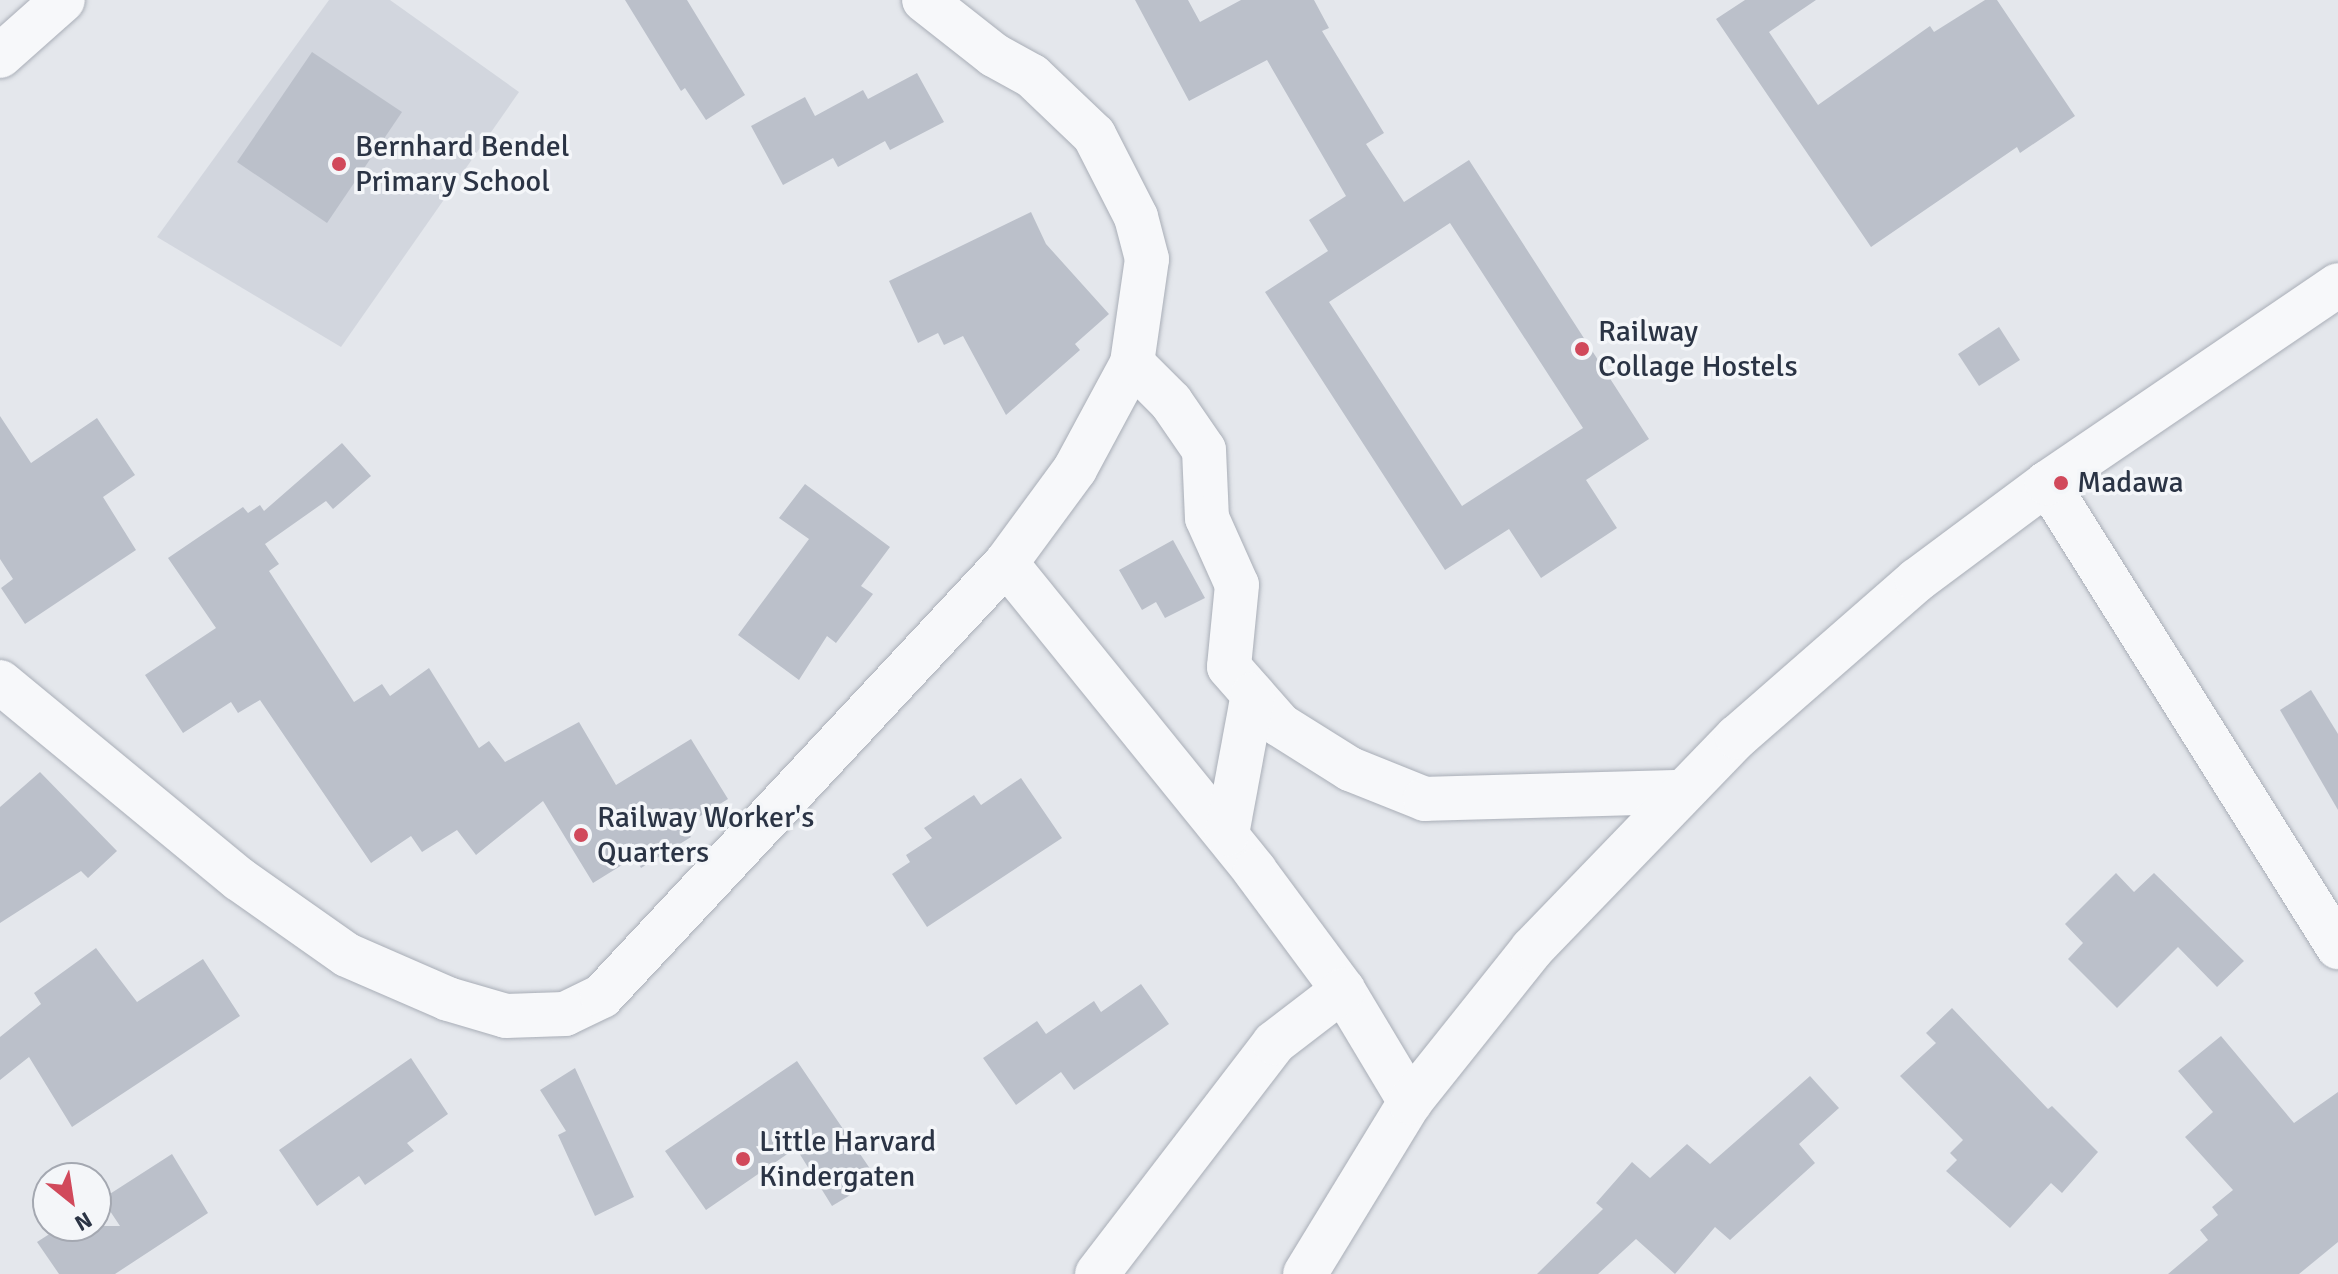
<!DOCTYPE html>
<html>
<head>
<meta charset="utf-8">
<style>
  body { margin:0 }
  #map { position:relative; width:2338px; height:1274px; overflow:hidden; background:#e4e7ec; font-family:Signika,sans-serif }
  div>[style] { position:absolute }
  .built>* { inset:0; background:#d2d6de }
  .building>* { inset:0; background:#bbc0ca }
  .roads { filter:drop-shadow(0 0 2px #a9aeb7) drop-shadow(0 0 2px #a9aeb7) }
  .minor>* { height:44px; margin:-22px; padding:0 22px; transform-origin:22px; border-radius:22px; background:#f7f8fa }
  .dots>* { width:22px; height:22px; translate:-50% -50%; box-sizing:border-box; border:4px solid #f4f6f9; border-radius:50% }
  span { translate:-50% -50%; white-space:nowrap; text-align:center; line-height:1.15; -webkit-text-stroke:7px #f4f6f9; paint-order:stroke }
  .poi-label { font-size:30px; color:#2b3445 }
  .left { translate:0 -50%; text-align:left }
  .north { position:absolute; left:32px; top:1162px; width:80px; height:80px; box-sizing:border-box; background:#f4f6f9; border:2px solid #a4a8b1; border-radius:50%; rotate:150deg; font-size:22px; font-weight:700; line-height:32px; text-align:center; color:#2b3445 }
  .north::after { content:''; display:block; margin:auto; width:28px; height:36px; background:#d1495b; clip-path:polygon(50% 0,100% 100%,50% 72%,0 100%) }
</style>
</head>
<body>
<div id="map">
  <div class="built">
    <div style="clip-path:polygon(329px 0,390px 0,519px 92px,341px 347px,157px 237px)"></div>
  </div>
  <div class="building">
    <div style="clip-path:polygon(625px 0,687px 0,745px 95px,706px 120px,685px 88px,681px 91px)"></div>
    <div style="clip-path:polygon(evenodd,1135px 0,1188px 0,1200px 22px,1241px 0,1314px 0,1329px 28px,1322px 31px,1384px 133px,1366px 144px,1404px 202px,1469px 160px,1649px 439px,1586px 480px,1617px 528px,1541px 578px,1509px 529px,1445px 570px,1265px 292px,1328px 251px,1309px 220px,1346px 196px,1267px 60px,1189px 101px,1135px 0,1450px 223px,1583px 428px,1462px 506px,1329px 302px,1450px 223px)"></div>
    <div style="clip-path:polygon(1745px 0,1816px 0,1769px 32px,1818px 105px,1930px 26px,1934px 32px,1985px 0,1997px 0,2075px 116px,2020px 153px,2017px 147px,1871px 247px,1716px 19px)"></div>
    <div style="clip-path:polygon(312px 52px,402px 112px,327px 223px,237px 162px)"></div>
    <div style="clip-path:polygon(917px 73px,944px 122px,890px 150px,885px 141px,838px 167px,833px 158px,783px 185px,751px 126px,805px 97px,815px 116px,863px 90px,868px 99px)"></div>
    <div style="clip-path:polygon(1031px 212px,1046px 244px,1109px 314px,1075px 344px,1080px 350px,1006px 415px,963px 336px,944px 345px,938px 333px,918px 343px,889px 281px)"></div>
    <div style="clip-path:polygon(1999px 327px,2020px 360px,1979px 386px,1958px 354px)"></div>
    <div style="clip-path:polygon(0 416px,31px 463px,97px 418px,135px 475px,103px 497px,136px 550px,25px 624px,1px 588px,13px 579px,0 559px)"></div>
    <div style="clip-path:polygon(342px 443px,371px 476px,333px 509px,326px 501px,265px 544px,279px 564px,269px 571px,354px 702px,382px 684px,390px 696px,429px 668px,479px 748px,489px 741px,505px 762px,579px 722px,616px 785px,691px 739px,728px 799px,684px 826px,691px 837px,641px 868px,635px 857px,593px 883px,543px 801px,476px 855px,457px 830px,422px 852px,411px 836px,371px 863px,260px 700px,238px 713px,231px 702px,183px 733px,145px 675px,216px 628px,168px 558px,243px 507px,248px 513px,260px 505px,264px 511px)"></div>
    <div style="clip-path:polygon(805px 484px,890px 547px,861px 586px,873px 594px,836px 643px,827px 636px,799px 680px,738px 635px,809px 539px,779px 518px)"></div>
    <div style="clip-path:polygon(1173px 540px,1205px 598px,1165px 618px,1156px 602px,1142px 610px,1119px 570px)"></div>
    <div style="clip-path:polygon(2311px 690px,2338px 734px,2338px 810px,2280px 710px)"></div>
    <div style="clip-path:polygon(40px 772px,117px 851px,88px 878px,81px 871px,0 923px,0 807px)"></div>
    <div style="clip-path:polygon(1021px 778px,1062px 838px,927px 927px,892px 874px,910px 862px,906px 855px,932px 838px,924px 828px,974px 795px,981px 805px)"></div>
    <div style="clip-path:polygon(2116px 873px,2134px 892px,2154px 873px,2244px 961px,2217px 987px,2178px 947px,2117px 1008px,2068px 959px,2083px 943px,2065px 924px)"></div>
    <div style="clip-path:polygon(96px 948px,137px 1002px,203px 959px,240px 1016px,72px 1127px,29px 1057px,0 1080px,0 1037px,41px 1004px,34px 993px)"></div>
    <div style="clip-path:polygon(1141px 984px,1169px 1024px,1074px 1090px,1061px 1072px,1016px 1105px,983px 1058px,1037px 1021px,1046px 1034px,1094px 1001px,1101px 1012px)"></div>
    <div style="clip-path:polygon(1952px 1008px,2048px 1109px,2052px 1106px,2098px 1152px,2062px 1193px,2051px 1183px,2010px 1228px,1946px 1171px,1957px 1160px,1950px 1153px,1963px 1140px,1900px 1076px,1936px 1043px,1926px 1033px)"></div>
    <div style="clip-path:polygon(2221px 1036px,2294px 1123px,2338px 1092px,2338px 1242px,2299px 1274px,2168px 1274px,2208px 1240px,2200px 1230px,2218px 1215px,2212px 1207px,2233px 1190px,2185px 1137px,2213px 1112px,2178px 1071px)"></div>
    <div style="clip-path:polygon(411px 1058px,448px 1114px,407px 1143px,414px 1151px,365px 1185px,359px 1176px,317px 1206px,279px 1150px)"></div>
    <div style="clip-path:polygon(797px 1061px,877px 1179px,832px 1206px,796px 1148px,706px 1210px,665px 1151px)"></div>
    <div style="clip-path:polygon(575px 1068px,634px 1197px,595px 1216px,558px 1135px,566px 1131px,540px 1090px)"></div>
    <div style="clip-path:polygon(1810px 1076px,1839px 1108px,1799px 1144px,1815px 1163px,1730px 1240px,1715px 1227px,1675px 1274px,1636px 1239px,1598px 1274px,1537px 1274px,1603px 1209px,1596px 1203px,1632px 1162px,1650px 1178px,1687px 1144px,1710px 1164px)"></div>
    <div style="clip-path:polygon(172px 1154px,208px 1213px,115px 1274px,59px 1274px,37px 1242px,62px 1226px,120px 1226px,102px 1199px)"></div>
  </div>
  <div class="roads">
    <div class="minor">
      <div style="left:0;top:56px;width:84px;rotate:-41.6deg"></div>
      <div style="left:1132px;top:363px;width:55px;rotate:45deg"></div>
      <div style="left:1171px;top:402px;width:58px;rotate:55.5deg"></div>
      <div style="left:1204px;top:450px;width:68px;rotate:87.5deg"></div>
      <div style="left:1207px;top:518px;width:73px;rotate:65.9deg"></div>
      <div style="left:1237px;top:585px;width:82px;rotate:95.6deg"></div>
      <div style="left:1229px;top:667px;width:77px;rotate:48.7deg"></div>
      <div style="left:1280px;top:725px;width:83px;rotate:32.2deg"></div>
      <div style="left:1350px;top:769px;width:81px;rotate:21.8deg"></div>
      <div style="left:1425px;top:799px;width:255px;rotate:-1.6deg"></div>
      <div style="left:2047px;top:483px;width:548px;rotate:57.91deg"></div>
      <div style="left:1006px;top:563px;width:396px;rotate:51deg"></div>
      <div style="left:1255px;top:871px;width:148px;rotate:53.5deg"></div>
      <div style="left:1343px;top:990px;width:131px;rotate:59.1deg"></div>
      <div style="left:0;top:682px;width:310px;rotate:39.5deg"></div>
      <div style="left:239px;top:879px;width:132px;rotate:35.1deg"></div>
      <div style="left:347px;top:955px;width:110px;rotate:23.5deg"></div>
      <div style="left:448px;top:999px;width:60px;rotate:16.3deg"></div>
      <div style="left:506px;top:1016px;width:59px;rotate:-1.9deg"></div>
      <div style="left:565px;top:1014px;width:41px;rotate:-25.9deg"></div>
      <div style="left:602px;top:996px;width:592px;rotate:-46.98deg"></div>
      <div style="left:1006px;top:563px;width:117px;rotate:-53.7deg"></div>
      <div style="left:1075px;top:469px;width:120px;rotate:-61.7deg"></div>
      <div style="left:1132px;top:363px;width:105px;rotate:-81.8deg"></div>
      <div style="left:1147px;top:259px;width:43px;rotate:-104.7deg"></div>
      <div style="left:1136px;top:217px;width:92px;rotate:-117.1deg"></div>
      <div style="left:1094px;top:135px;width:86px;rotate:-136.4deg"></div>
      <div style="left:1032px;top:76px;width:43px;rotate:-151.1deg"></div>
      <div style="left:994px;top:55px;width:89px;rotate:-141.8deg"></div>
      <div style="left:1227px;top:834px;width:142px;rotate:-79.5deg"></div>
      <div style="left:1097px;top:1274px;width:291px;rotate:-52.5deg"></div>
      <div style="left:1274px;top:1043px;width:87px;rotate:-37.5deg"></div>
      <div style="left:1305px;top:1274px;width:202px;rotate:-58.6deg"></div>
      <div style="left:1410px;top:1102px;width:196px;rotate:-51.4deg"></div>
      <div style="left:1532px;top:949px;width:295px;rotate:-46deg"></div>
      <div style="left:1737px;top:737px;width:239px;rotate:-41.1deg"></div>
      <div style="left:1917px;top:580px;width:162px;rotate:-36.7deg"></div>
      <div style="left:2047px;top:483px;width:352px;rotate:-34.2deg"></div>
    </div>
  </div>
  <div class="dots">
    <div style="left:339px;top:164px;background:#d1495b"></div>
    <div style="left:1582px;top:349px;background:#d1495b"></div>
    <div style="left:2061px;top:483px;background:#d1495b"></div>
    <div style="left:581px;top:835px;background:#d1495b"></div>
    <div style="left:743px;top:1159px;background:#d1495b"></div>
  </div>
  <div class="poi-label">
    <span class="left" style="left:355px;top:164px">Bernhard Bendel<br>Primary School</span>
    <span class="left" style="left:1598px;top:349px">Railway<br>Collage Hostels</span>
    <span class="left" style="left:2077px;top:483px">Madawa</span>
    <span class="left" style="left:597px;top:835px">Railway Worker's<br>Quarters</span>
    <span class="left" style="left:759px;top:1159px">Little Harvard<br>Kindergaten</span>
  </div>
  <div class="north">N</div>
</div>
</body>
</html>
